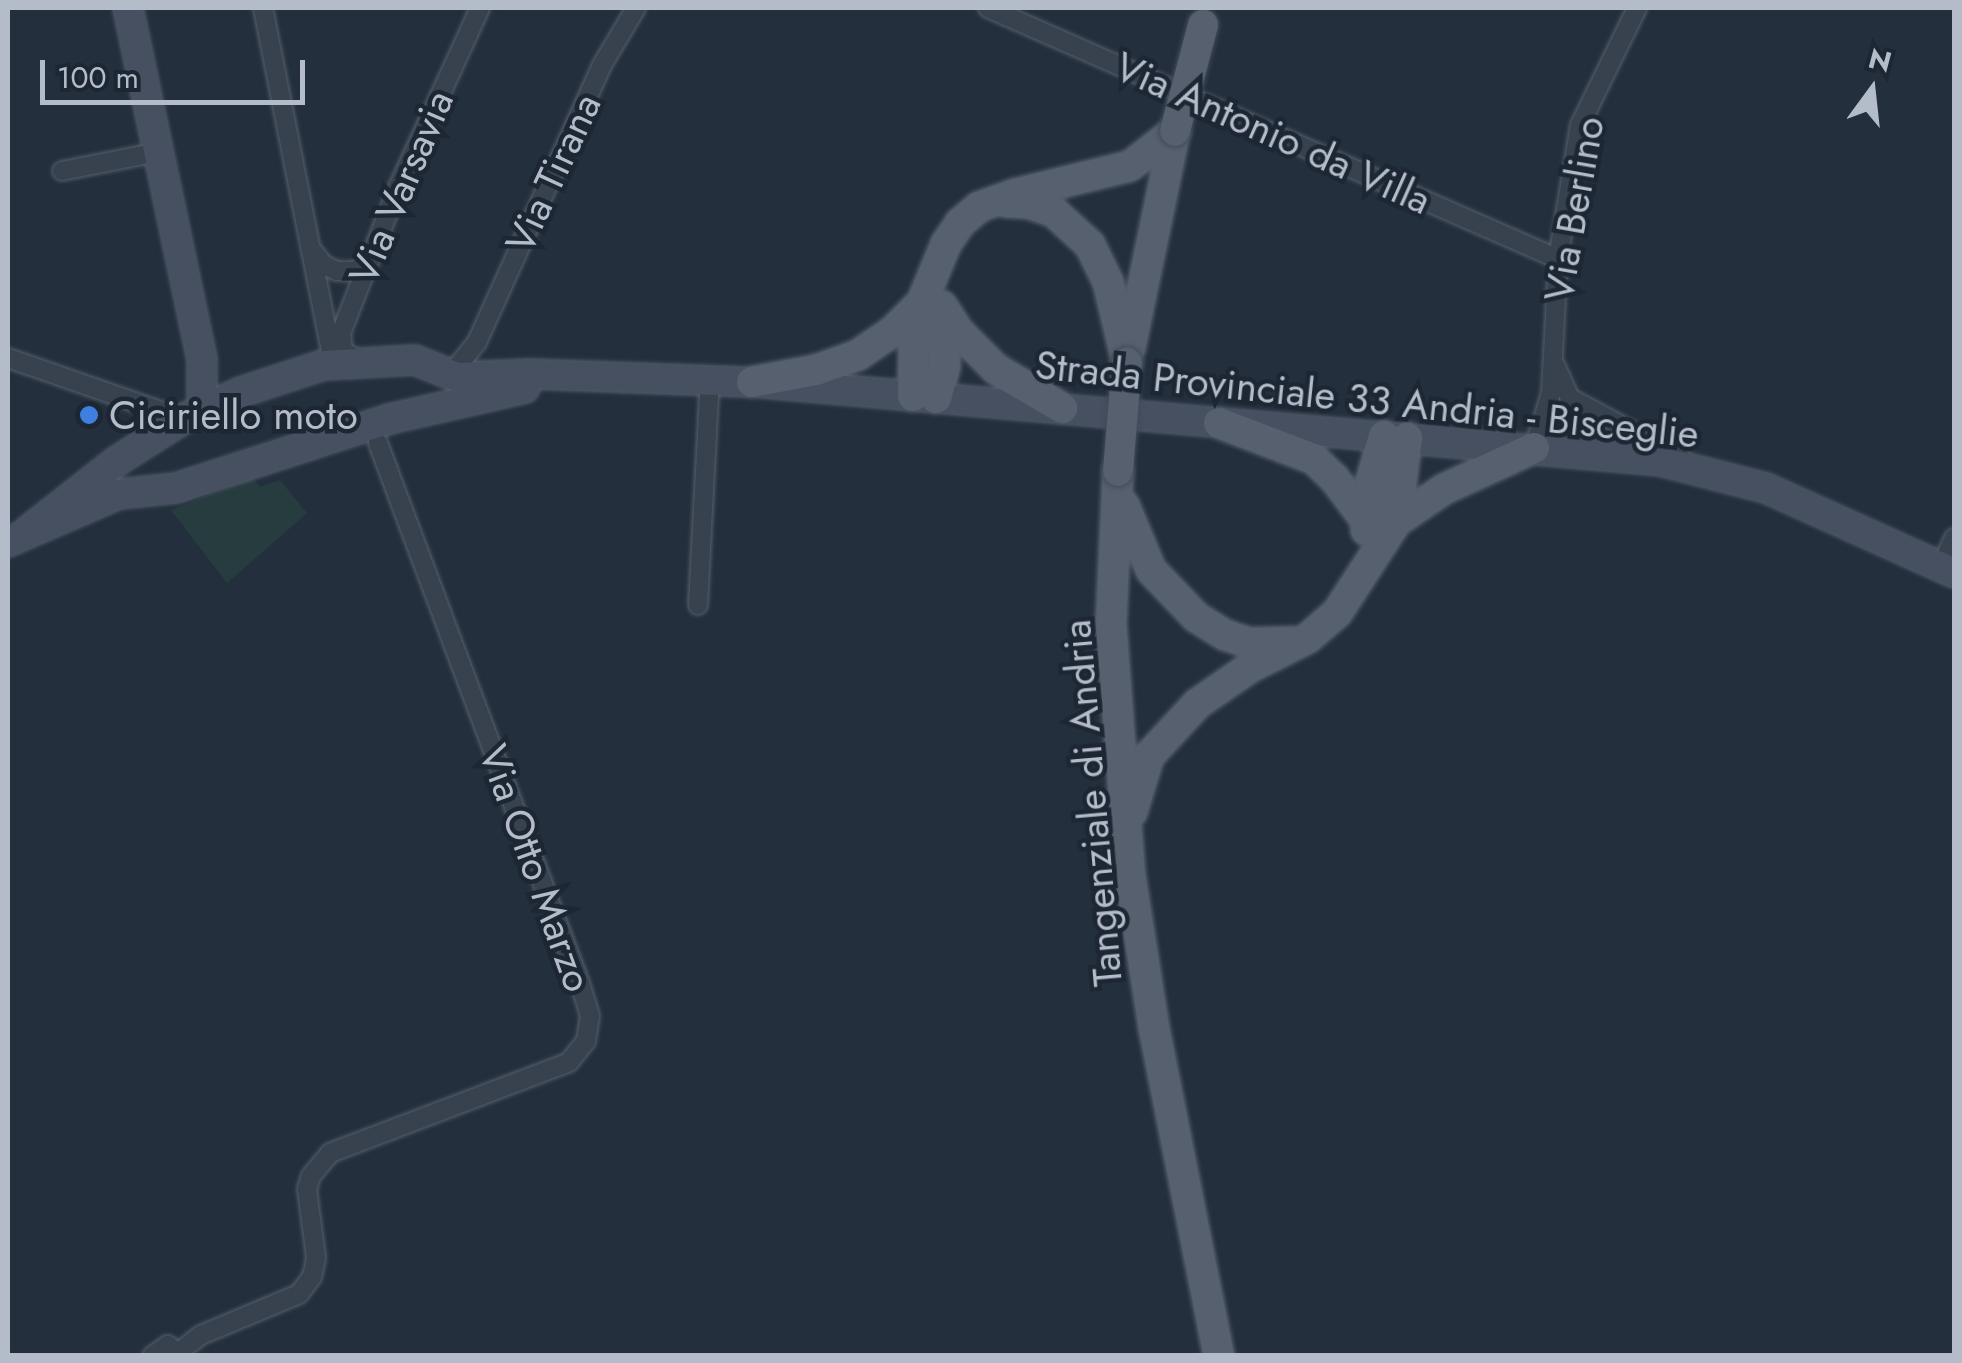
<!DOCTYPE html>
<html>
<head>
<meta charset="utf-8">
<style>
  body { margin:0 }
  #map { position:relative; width:1962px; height:1363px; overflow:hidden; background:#242f3e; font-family:Jost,sans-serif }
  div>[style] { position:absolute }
  .green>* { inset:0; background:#263c3f }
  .roads { filter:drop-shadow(0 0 2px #565f6c) drop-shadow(0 0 2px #565f6c) }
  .street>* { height:18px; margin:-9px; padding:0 9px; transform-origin:9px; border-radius:9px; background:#38414e }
  .secondary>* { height:28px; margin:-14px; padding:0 14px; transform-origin:14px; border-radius:14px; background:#465061 }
  .primary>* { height:30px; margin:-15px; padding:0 15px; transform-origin:15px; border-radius:15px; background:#56606e }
  .bridges { filter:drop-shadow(0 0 2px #414a57) drop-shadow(0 0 2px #414a57) }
  .primary-bridge>* { height:30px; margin:-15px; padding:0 15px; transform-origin:15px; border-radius:15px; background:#56606e }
  .dots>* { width:28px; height:28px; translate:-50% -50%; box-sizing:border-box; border:5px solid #1d2633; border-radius:50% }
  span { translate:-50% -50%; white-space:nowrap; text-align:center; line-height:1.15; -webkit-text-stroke:9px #1d2633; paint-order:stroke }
  .street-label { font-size:40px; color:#b4bcc9 }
  .poi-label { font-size:40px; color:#b4bcc9 }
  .left { translate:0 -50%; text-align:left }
  .frame { position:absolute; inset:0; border:10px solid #b4bcc9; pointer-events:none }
  .north { position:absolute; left:1822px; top:40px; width:100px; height:100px; -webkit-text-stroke:8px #1d2633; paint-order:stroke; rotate:15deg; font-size:28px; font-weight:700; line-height:40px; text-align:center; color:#b4bcc9 }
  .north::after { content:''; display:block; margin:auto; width:35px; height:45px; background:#b4bcc9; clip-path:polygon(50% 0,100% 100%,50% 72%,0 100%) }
  .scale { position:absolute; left:40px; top:60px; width:265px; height:45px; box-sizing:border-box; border:5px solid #b4bcc9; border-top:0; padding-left:12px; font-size:30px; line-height:35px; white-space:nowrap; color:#b4bcc9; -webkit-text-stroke:8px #1d2633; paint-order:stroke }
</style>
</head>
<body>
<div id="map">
  <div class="green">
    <div style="clip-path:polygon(253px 478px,260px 487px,280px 480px,307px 513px,227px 583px,171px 510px)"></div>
  </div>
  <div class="roads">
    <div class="street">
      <div style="left:263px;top:8px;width:351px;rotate:78.8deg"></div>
      <div style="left:331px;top:352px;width:9px;rotate:111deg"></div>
      <div style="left:988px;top:8px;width:623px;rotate:23.77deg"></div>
      <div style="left:62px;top:171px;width:98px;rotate:-11.2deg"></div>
      <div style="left:311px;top:249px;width:21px;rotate:51deg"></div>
      <div style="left:324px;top:265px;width:14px;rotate:25deg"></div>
      <div style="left:337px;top:271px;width:18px"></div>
      <div style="left:355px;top:271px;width:15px;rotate:-32deg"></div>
      <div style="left:8px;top:358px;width:185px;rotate:19.2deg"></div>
      <div style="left:359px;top:361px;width:19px;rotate:-148deg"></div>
      <div style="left:343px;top:351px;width:18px;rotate:-96deg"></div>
      <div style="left:341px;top:333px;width:159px;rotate:-68.6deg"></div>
      <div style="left:399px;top:185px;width:195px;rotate:-65.4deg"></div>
      <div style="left:1556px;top:367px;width:34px;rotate:66deg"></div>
      <div style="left:1570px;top:398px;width:125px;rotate:28.2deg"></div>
      <div style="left:441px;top:370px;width:15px;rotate:-8deg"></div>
      <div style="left:456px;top:368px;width:33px;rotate:-51deg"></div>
      <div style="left:477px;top:342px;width:304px;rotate:-65.7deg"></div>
      <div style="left:602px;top:65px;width:66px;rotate:-59.2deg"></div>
      <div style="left:1534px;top:448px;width:58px;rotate:-72.8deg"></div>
      <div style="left:1551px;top:393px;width:134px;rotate:-87deg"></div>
      <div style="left:1558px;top:259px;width:136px;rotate:-80.7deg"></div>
      <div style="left:1580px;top:125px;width:130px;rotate:-64deg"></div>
      <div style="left:1941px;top:567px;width:32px;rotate:-66deg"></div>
      <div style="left:698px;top:605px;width:226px;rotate:-87deg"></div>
      <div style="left:179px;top:1352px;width:28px;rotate:-38deg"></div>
      <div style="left:201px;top:1335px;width:106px;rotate:-22.7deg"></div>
      <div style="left:299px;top:1294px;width:21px;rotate:-53deg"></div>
      <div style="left:312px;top:1277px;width:19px;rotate:-78deg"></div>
      <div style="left:316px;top:1258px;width:70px;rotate:-97.4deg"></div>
      <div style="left:307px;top:1189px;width:14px;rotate:-73deg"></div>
      <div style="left:311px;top:1176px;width:30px;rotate:-50deg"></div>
      <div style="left:330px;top:1153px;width:256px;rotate:-20.8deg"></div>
      <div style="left:569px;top:1062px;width:27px;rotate:-51deg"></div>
      <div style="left:586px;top:1041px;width:25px;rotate:-81deg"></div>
      <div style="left:590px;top:1016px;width:34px;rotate:-107deg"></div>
      <div style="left:580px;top:983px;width:577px;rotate:-110.51deg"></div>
      <div style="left:152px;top:1356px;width:19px;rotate:-35deg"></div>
      <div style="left:168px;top:1345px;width:16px;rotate:43deg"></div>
    </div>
    <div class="secondary">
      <div style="left:128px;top:8px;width:359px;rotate:78.1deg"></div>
      <div style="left:202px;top:359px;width:51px;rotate:90deg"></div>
      <div style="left:29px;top:530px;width:112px;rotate:-38.1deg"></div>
      <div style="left:117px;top:461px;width:78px;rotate:-32.5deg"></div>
      <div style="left:183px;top:419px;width:64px;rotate:-25deg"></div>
      <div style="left:241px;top:392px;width:86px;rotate:-18.2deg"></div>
      <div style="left:323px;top:365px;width:92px;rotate:-3.1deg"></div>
      <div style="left:415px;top:360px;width:45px;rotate:22deg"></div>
      <div style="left:457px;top:377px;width:73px;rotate:-2.4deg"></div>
      <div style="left:530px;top:374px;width:222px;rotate:2.1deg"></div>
      <div style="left:752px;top:382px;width:911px;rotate:4.97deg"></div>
      <div style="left:1660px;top:461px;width:109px;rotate:14.3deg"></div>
      <div style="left:1766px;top:488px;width:206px;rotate:24.3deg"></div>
      <div style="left:8px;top:542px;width:121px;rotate:-23.4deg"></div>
      <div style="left:119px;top:494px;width:57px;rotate:-6deg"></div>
      <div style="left:176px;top:488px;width:224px;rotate:-17.9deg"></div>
      <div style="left:389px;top:419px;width:139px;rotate:-12.8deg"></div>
    </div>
    <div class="primary">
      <div style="left:1006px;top:202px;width:22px;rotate:3deg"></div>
      <div style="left:1028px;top:203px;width:28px;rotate:19deg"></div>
      <div style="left:1054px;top:212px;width:49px;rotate:42.5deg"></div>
      <div style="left:1090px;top:245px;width:41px;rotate:64.1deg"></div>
      <div style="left:1108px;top:282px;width:82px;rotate:76.6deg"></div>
      <div style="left:942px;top:306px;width:31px;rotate:57deg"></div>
      <div style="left:959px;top:332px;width:52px;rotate:45deg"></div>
      <div style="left:996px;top:369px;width:77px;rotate:30.6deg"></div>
      <div style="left:1130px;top:348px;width:222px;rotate:-78.3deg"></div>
      <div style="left:752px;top:382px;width:65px;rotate:-10.6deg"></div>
      <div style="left:816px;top:370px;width:45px;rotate:-19.7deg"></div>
      <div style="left:858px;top:355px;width:42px;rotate:-34.4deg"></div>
      <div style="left:893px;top:331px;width:41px;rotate:-45deg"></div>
      <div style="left:913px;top:396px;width:50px;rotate:-88.9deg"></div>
      <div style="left:914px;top:346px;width:45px;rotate:-79.7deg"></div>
      <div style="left:922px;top:302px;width:63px;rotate:-67.5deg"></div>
      <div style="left:946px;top:244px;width:25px;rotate:-56deg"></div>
      <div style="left:960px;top:223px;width:25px;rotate:-40deg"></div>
      <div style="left:979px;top:207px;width:38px;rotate:-20deg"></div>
      <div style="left:1015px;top:194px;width:118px;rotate:-13.7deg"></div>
      <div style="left:1130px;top:166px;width:57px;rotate:-37.9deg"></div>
      <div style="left:936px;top:398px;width:33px;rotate:-74deg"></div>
      <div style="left:945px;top:366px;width:58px;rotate:-93deg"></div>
      <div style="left:1219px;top:423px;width:102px;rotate:20.8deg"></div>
      <div style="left:1314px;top:459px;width:28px;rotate:44deg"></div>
      <div style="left:1334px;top:478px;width:55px;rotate:53.1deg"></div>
      <div style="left:1118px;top:471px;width:152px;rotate:92.6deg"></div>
      <div style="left:1111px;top:623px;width:253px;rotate:85.7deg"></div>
      <div style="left:1130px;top:875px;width:155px;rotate:81.1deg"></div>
      <div style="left:1154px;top:1028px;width:334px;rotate:78.8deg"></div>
      <div style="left:1124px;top:505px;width:70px;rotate:67.4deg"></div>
      <div style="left:1151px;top:570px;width:65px;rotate:46.2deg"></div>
      <div style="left:1196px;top:617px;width:34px;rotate:32deg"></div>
      <div style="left:1225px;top:635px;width:25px;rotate:18deg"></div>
      <div style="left:1249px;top:643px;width:43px;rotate:-1.3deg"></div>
      <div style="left:1396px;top:522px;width:58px;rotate:-34.5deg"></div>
      <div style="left:1444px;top:489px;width:99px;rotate:-24.5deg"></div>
      <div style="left:1366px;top:530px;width:49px;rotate:-84.2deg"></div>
      <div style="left:1371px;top:481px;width:47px;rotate:-73.9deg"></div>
      <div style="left:1132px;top:812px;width:59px;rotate:-73.1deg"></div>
      <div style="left:1149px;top:756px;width:71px;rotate:-47.3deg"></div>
      <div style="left:1197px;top:704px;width:63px;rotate:-34.7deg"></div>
      <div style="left:1249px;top:668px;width:66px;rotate:-27deg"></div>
      <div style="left:1308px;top:638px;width:38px;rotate:-41deg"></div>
      <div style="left:1337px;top:613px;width:108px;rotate:-57deg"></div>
      <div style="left:1396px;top:522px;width:85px;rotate:-82.5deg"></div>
    </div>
  </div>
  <div class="bridges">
    <div class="primary-bridge">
      <div style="left:1175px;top:131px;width:110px;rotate:-75.2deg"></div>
      <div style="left:1118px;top:471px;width:109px;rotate:-85.3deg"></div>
    </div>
  </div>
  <div class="dots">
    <div style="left:89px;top:415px;background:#3f7fe0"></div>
  </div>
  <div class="street-label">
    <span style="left:1273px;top:133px;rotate:24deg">Via Antonio da Villa</span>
    <span style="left:553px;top:173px;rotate:-65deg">Via Tirana</span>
    <span style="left:401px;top:187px;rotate:-67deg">Via Varsavia</span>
    <span style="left:1574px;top:209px;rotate:-80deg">Via Berlino</span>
    <span style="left:1367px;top:399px;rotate:6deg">Strada Provinciale 33 Andria - Bisceglie</span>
    <span style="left:1092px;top:803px;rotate:-95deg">Tangenziale di Andria</span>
    <span style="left:536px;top:868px;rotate:70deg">Via Otto Marzo</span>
  </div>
  <div class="poi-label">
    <span class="left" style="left:109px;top:415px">Ciciriello moto</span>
  </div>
  <div class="frame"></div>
  <div class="north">N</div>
  <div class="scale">100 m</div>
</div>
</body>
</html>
